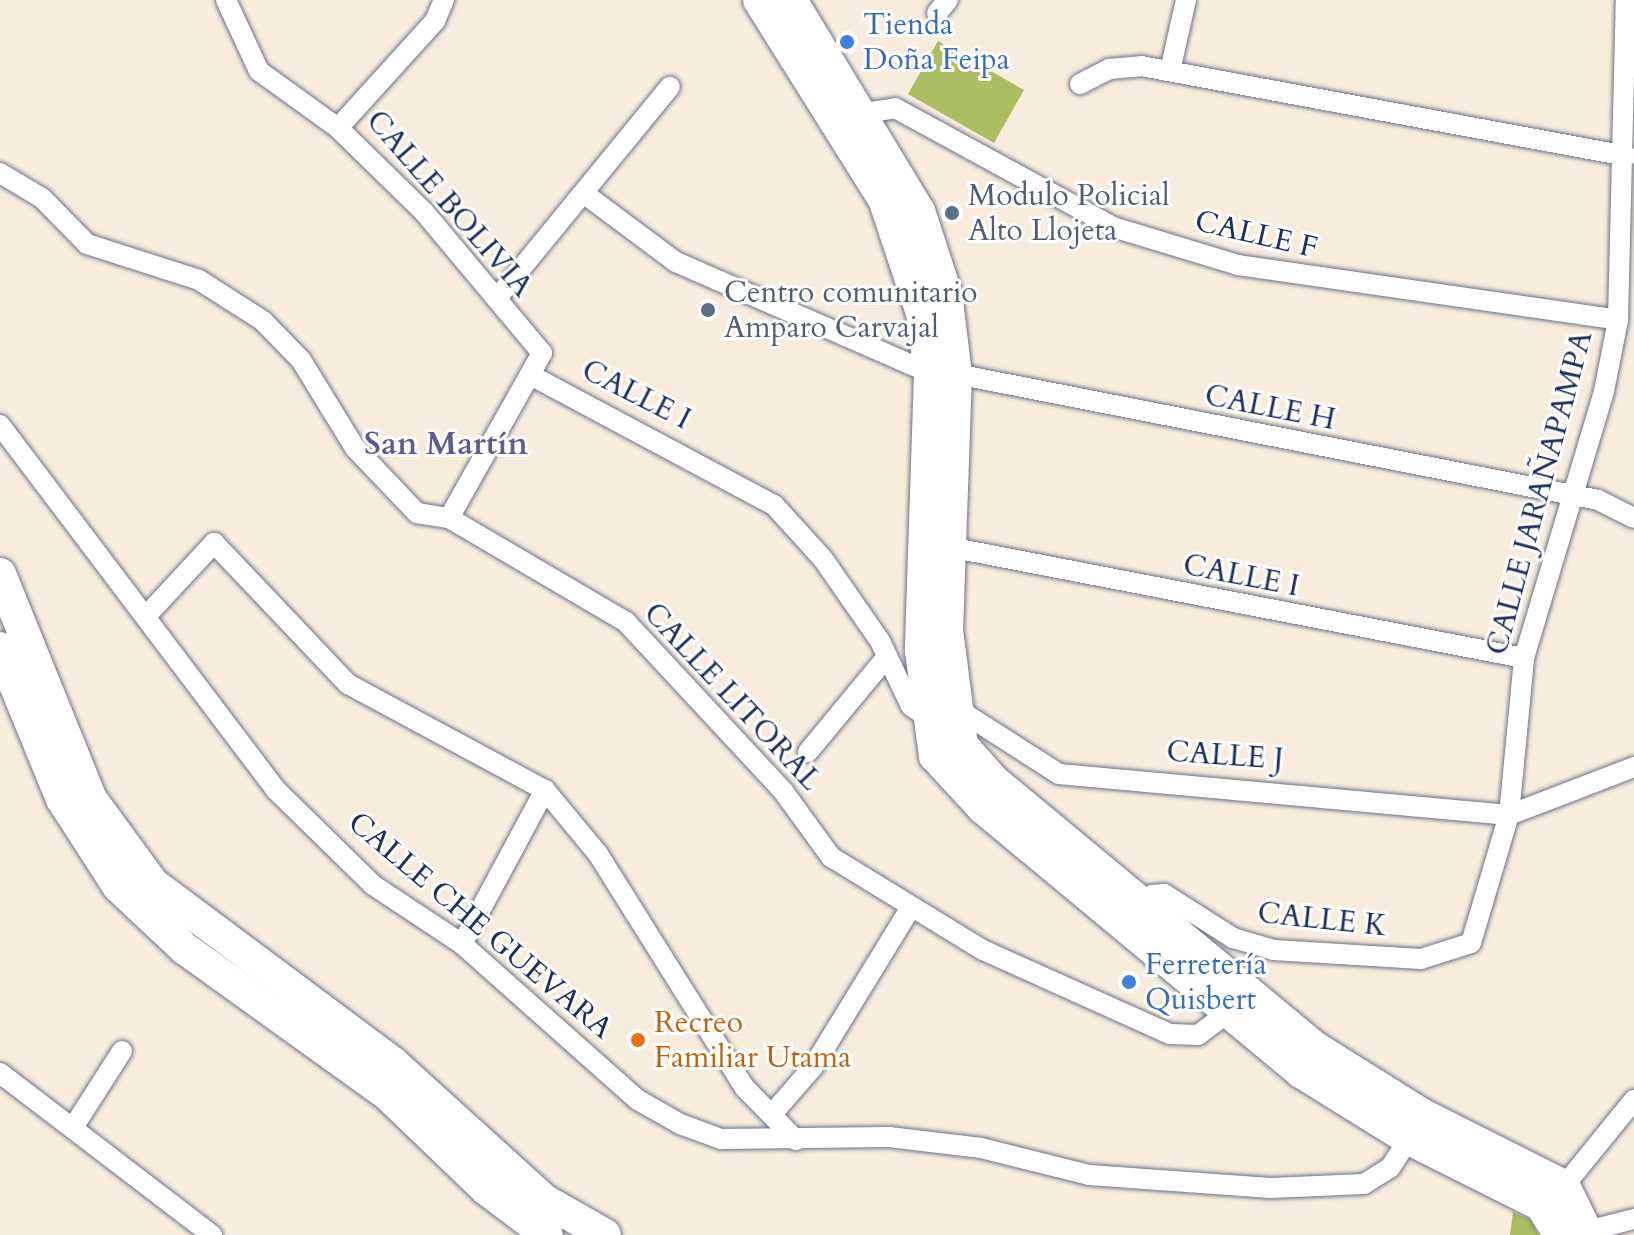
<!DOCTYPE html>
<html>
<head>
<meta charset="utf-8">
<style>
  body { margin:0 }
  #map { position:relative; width:1634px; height:1235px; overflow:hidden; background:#f8eddd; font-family:Cardo,serif }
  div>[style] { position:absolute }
  .green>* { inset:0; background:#abbe61 }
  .roads { filter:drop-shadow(0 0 2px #68728a) drop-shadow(0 0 2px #68728a) }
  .minor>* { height:20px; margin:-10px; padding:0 10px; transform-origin:10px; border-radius:10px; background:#fff }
  .primary>* { height:32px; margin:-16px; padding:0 16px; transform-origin:16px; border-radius:16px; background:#fff }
  .dots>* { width:22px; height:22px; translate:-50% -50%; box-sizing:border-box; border:4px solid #fff; border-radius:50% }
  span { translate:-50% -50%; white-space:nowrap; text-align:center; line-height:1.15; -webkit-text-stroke:6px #fff; paint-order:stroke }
  .shop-label { font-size:30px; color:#366cbe }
  .left { translate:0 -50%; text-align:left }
  .service-label { font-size:30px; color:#4e5e75 }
  .street-label { font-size:30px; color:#1b2f5e }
  .food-label { font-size:30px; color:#c56008 }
  .neighbourhood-label { font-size:32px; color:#5f5b90; font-weight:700 }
</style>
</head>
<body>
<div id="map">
  <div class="green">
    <div style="clip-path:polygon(938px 41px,1024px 90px,994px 143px,908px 94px)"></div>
    <div style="clip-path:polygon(1513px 1212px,1531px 1220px,1538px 1235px,1510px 1235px)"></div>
  </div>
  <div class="roads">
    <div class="minor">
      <div style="left:226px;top:0;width:78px;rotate:65.1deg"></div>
      <div style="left:259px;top:71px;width:97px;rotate:35.8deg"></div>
      <div style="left:338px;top:128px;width:120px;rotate:44.3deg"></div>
      <div style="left:424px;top:212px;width:184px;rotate:50.1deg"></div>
      <div style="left:542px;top:353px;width:189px;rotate:119.4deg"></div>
      <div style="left:937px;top:13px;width:17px;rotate:-50deg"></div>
      <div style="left:1170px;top:71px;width:73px;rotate:-77.3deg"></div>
      <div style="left:1080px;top:84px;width:33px;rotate:-27deg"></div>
      <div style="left:1109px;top:69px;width:32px;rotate:-5deg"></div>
      <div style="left:1141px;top:66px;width:494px;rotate:10.5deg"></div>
      <div style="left:865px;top:113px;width:30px;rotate:-9deg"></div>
      <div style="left:895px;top:108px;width:248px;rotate:28.6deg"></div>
      <div style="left:1113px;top:227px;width:131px;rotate:16.9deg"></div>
      <div style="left:1238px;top:265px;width:384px;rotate:8.2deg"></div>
      <div style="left:338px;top:128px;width:144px;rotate:-47.8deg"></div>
      <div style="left:435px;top:21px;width:23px;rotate:-67deg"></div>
      <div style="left:0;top:173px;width:49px;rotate:30.8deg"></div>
      <div style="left:42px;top:198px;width:64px;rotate:45.6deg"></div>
      <div style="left:87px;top:244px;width:118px;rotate:17.8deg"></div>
      <div style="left:199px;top:280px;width:76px;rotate:32.6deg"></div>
      <div style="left:263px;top:321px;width:54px;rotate:45.7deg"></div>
      <div style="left:301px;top:360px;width:103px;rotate:58.5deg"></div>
      <div style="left:355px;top:448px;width:90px;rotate:46.4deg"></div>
      <div style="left:417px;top:513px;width:32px;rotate:9deg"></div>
      <div style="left:449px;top:518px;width:205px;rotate:30.4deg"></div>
      <div style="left:626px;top:622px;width:231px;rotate:47.1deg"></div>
      <div style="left:783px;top:791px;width:82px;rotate:54deg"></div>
      <div style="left:831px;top:857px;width:178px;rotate:31.5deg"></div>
      <div style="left:983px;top:950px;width:205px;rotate:24.2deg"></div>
      <div style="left:1170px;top:1034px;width:28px;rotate:2deg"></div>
      <div style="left:1198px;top:1035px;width:35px;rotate:-37deg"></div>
      <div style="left:586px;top:195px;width:112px;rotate:36.7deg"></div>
      <div style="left:676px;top:262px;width:277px;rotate:23.6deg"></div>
      <div style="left:497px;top:298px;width:273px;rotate:-50.7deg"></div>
      <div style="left:956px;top:374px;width:654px;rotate:11.1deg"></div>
      <div style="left:1598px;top:500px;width:40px;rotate:26.6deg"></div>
      <div style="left:534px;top:377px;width:272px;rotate:28.1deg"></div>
      <div style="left:774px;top:505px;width:73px;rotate:47.8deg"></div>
      <div style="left:823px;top:559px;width:100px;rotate:55.2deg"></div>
      <div style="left:880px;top:641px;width:72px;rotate:64.5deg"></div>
      <div style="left:911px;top:706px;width:16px;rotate:35deg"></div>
      <div style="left:0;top:425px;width:456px;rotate:52.9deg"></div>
      <div style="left:275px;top:789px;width:137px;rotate:44.4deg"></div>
      <div style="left:373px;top:885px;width:107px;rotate:33.5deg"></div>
      <div style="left:462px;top:944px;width:235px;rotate:41.6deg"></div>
      <div style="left:638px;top:1100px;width:48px;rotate:29.7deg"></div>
      <div style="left:680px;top:1124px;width:44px;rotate:20.1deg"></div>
      <div style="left:721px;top:1139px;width:168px;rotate:-0.7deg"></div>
      <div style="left:889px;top:1137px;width:93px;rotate:6.8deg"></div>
      <div style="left:981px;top:1148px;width:111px;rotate:14deg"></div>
      <div style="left:1089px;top:1175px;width:182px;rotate:4.1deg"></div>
      <div style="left:1271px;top:1188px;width:93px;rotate:-2.5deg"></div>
      <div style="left:1364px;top:1184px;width:31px;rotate:-32deg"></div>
      <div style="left:1390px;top:1168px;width:35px;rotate:-57deg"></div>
      <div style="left:949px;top:547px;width:586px;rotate:10.93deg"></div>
      <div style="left:149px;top:613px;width:96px;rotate:-47.1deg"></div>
      <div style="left:214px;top:543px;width:195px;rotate:46.5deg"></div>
      <div style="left:348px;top:684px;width:224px;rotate:28.3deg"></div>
      <div style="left:545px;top:790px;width:83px;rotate:50.4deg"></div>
      <div style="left:598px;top:854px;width:276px;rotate:57.9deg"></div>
      <div style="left:745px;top:1088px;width:73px;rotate:45.6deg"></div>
      <div style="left:953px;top:713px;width:14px;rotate:8deg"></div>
      <div style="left:967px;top:715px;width:109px;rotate:32.7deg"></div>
      <div style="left:1059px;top:774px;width:452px;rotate:5.2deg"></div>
      <div style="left:1509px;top:815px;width:134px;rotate:-21deg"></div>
      <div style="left:808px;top:752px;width:121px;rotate:-50.4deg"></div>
      <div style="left:1149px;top:912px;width:17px;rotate:-80deg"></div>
      <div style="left:1152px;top:895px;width:12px;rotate:-5deg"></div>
      <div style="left:1164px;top:894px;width:82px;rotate:32.5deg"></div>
      <div style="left:1233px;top:938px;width:43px;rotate:16.3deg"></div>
      <div style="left:1274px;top:950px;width:147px;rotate:3.5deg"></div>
      <div style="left:1421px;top:959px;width:52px;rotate:-17.7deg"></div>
      <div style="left:1471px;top:943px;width:134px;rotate:-73.5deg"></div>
      <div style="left:1509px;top:815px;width:158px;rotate:-84.5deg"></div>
      <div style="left:1524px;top:658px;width:279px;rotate:-73.3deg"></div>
      <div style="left:1604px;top:391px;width:72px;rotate:-78.8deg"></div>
      <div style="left:1618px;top:320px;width:320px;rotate:-88.6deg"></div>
      <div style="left:462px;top:944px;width:175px;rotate:-61.7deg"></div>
      <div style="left:0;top:1073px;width:267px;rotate:37.4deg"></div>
      <div style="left:773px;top:1113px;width:61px;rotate:-49deg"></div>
      <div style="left:813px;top:1067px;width:188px;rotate:-58.5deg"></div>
      <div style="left:74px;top:1126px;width:89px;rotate:-57.4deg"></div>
      <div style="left:1564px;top:1186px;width:111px;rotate:-50.9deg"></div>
      <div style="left:1587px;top:1231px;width:49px;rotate:-14.3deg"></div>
    </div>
    <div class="primary">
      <div style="left:759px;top:0;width:235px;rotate:57.9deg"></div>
      <div style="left:884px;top:199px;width:120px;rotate:71.6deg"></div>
      <div style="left:922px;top:313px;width:61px;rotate:82.4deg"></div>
      <div style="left:930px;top:373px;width:278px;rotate:91.9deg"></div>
      <div style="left:921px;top:651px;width:106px;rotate:82.4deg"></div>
      <div style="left:935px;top:756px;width:71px;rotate:47.3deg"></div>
      <div style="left:983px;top:808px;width:413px;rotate:39.7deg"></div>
      <div style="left:1301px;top:1072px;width:127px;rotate:31.8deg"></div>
      <div style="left:1409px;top:1139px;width:148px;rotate:26.6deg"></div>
      <div style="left:1541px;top:1205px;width:36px;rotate:58deg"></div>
      <div style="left:791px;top:0;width:247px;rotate:58.8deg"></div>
      <div style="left:919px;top:211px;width:86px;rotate:71.8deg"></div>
      <div style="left:946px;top:293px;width:82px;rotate:83deg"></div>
      <div style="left:956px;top:374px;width:256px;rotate:92deg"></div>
      <div style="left:947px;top:630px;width:116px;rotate:82.6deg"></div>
      <div style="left:962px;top:745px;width:48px;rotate:48.4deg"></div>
      <div style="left:994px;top:781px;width:418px;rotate:39.7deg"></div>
      <div style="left:1316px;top:1048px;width:126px;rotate:32.1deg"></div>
      <div style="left:1423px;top:1115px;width:158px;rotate:26.7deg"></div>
      <div style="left:1564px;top:1186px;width:55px;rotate:63.9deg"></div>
      <div style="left:0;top:574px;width:243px;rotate:68deg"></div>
      <div style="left:91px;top:799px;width:105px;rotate:53.9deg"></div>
      <div style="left:153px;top:884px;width:299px;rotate:36.7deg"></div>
      <div style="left:393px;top:1063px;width:204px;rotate:42.2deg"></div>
      <div style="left:544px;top:1200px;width:70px;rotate:29.8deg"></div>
      <div style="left:0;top:648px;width:163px;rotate:67.7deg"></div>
      <div style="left:62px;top:799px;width:103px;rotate:57.2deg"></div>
      <div style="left:118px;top:886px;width:91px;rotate:43.2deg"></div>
      <div style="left:184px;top:948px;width:249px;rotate:35.7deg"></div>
      <div style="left:386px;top:1093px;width:139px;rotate:43.8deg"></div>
      <div style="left:486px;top:1189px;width:76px;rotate:37deg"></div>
    </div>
  </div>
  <div class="dots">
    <div style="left:847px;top:42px;background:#3f7fe0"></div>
    <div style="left:952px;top:213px;background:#5c6f8a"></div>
    <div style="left:708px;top:310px;background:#5c6f8a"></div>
    <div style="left:1129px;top:982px;background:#3f7fe0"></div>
    <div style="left:638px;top:1040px;background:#e8710a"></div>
  </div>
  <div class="shop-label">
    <span class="left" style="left:863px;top:42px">Tienda<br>Doña Feipa</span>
    <span class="left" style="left:1145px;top:982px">Ferretería<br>Quisbert</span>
  </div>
  <div class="service-label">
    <span class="left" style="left:968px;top:213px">Modulo Policial<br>Alto Llojeta</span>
    <span class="left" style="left:724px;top:310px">Centro comunitario<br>Amparo Carvajal</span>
  </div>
  <div class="street-label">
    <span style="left:449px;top:204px;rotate:49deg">CALLE BOLIVIA</span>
    <span style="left:1256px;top:235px;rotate:13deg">CALLE F</span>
    <span style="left:636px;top:395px;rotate:27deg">CALLE I</span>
    <span style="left:1270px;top:408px;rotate:11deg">CALLE H</span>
    <span style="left:1540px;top:493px;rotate:-75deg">CALLE JARAÑAPAMPA</span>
    <span style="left:1241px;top:576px;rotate:11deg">CALLE I</span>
    <span style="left:732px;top:697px;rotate:47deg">CALLE LITORAL</span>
    <span style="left:1225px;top:756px;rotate:4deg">CALLE J</span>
    <span style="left:1322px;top:920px;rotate:6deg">CALLE K</span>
    <span style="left:480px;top:926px;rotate:40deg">CALLE CHE GUEVARA</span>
  </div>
  <div class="food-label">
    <span class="left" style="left:654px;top:1040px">Recreo<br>Familiar Utama</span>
  </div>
  <div class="neighbourhood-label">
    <span style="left:446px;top:444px">San Martín</span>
  </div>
</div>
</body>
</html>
